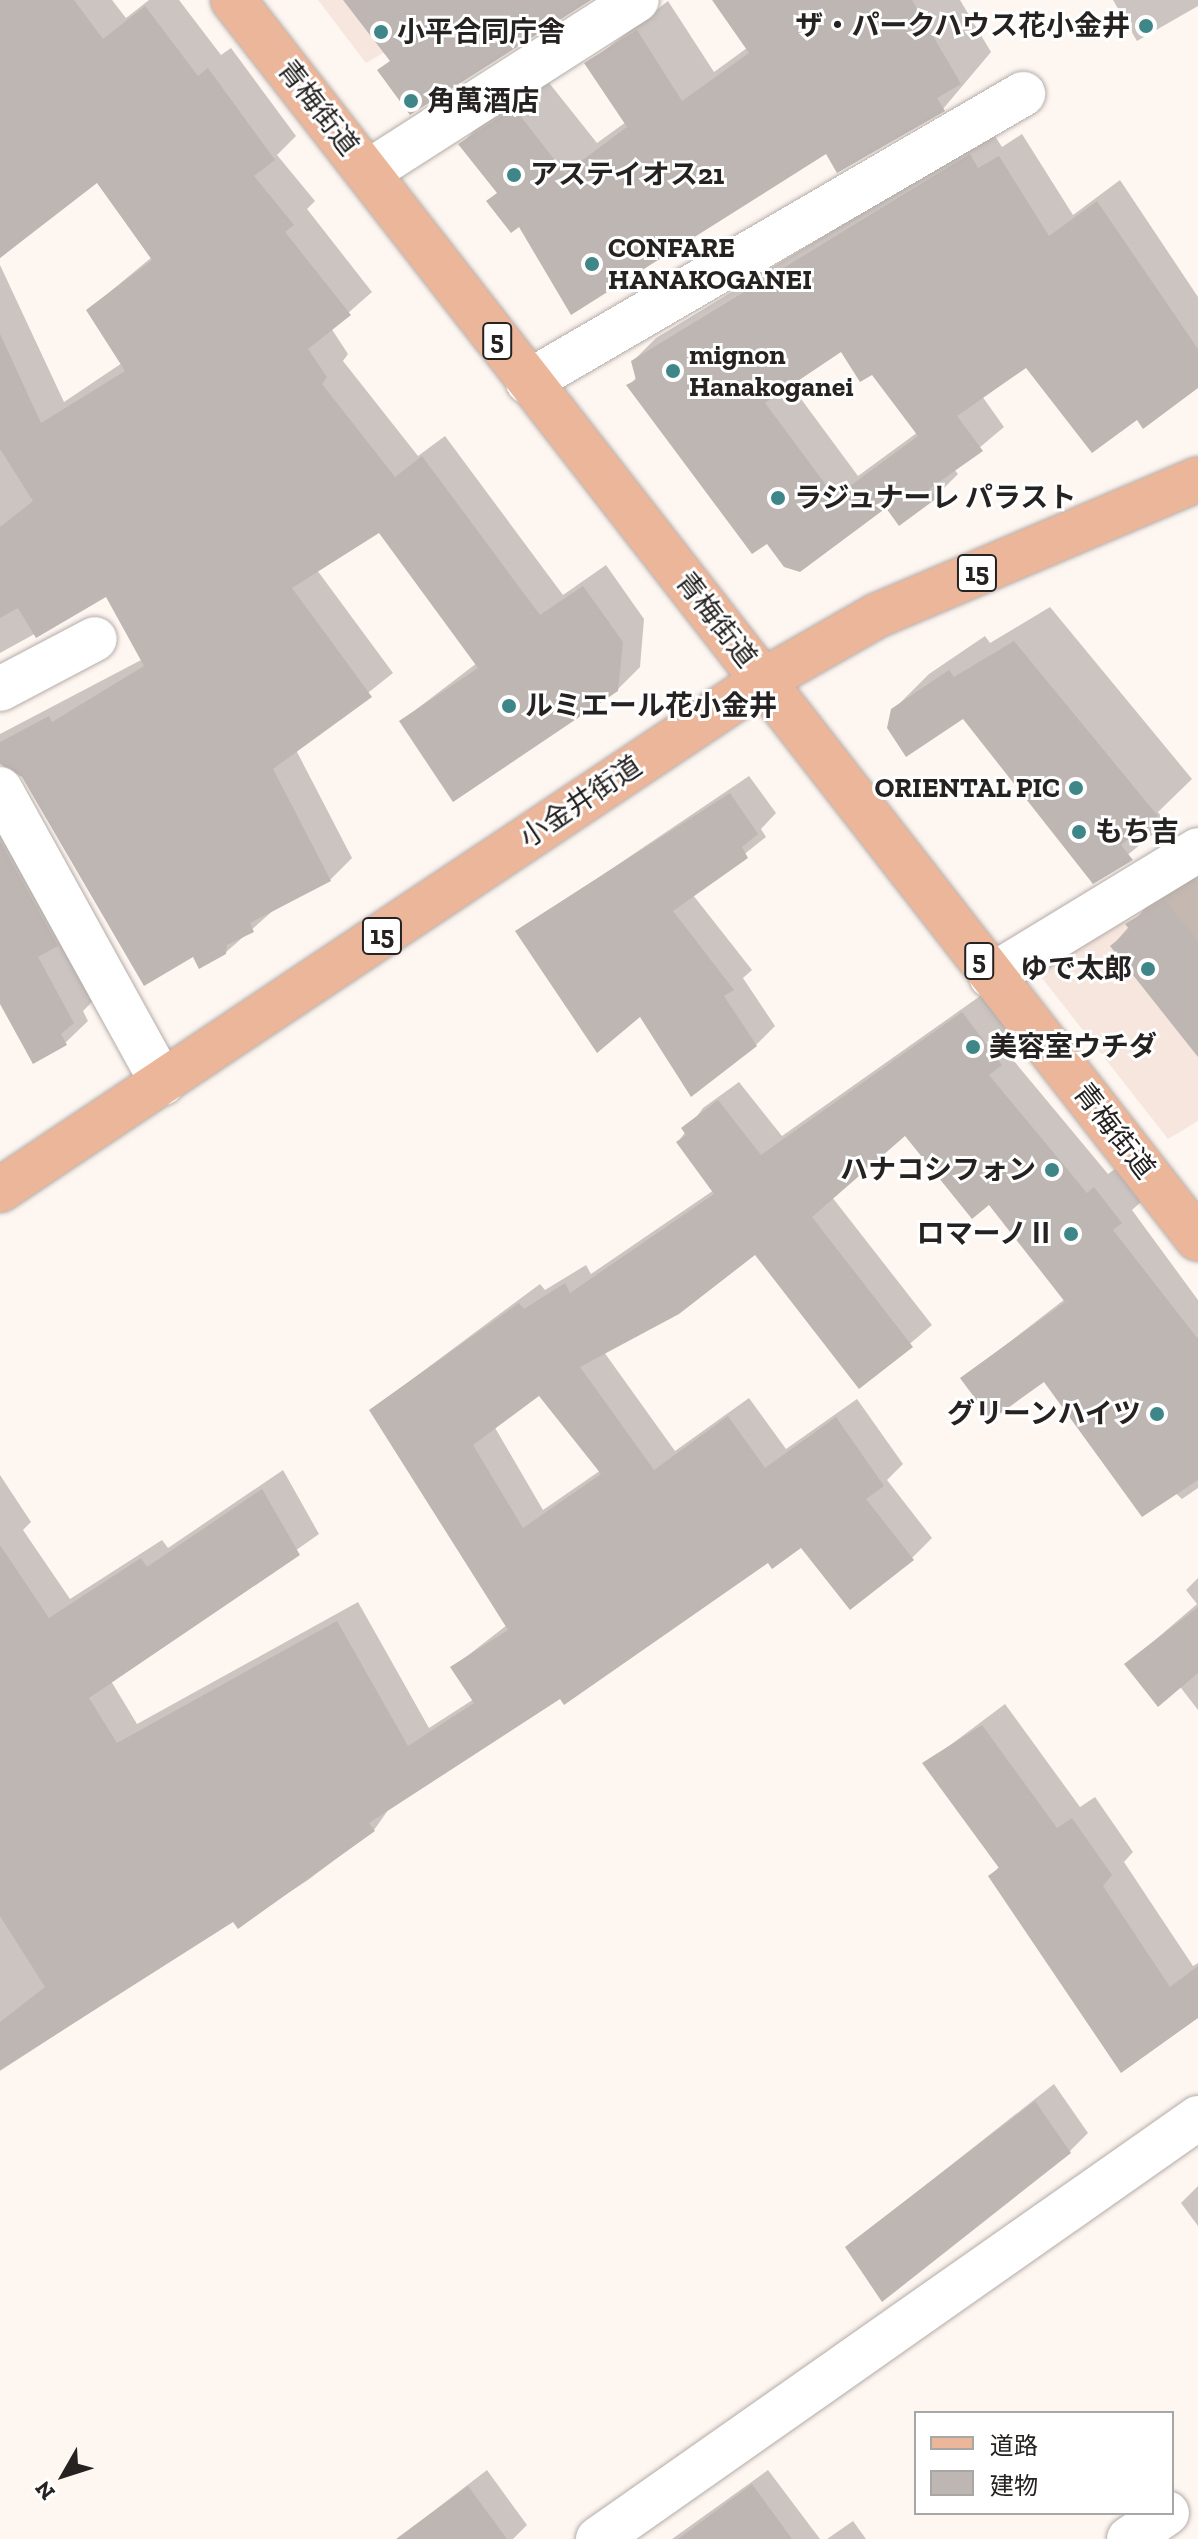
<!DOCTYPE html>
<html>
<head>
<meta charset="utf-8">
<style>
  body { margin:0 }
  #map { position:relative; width:1198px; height:2539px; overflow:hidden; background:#fef6f1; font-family:"Zilla Slab","Noto Sans JP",serif }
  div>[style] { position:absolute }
  .built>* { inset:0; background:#f6e6de }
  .shadow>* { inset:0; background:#0003 }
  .building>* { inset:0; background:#beb6b2 }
  .roads { filter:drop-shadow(0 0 2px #b4aca8) drop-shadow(0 0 2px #b4aca8) }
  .street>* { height:44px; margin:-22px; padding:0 22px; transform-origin:22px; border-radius:22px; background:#fff }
  .primary>* { height:44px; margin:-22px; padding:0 22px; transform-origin:22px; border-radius:22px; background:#ebb69a }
  .dots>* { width:22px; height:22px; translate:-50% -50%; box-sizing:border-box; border:4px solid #fff; border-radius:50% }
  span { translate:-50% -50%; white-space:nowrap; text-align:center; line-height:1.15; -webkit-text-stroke:6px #fff; paint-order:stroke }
  .shield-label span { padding:2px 6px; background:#fff; border:2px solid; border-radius:6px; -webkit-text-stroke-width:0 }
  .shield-label { font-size:26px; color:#252221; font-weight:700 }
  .poi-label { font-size:28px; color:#252221; font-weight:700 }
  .right { translate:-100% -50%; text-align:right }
  .left { translate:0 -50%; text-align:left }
  .street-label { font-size:28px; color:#252221 }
  .legend { position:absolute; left:914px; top:2411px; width:260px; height:104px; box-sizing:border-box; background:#fff; border:2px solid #a8a7a6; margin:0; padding:10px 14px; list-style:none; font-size:24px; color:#252221 }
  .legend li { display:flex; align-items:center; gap:16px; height:40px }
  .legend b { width:40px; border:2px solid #a8a7a6 }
  .north { position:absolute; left:24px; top:2435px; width:80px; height:80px; -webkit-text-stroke:6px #fff; paint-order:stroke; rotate:231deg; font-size:22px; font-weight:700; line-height:32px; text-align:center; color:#252221 }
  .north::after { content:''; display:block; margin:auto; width:28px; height:36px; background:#252221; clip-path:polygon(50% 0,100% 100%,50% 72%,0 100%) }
</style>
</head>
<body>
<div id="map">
  <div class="built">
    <div style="clip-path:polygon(318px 0,474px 0,366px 63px)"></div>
    <div style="clip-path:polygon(1189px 870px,1198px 882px,1198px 1121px,1168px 1139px,1035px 969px)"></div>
  </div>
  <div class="shadow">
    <div style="clip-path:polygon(0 0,112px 0,126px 18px,149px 0,179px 0,221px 55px,231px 48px,296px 136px,277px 155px,315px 201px,307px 209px,372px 292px,331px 328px,348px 354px,343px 361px,418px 456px,445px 436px,563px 595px,606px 565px,644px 619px,640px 667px,617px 690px,401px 721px,477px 663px,380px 530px,317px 570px,393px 673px,296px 750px,352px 858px,330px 880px,276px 908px,225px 953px,194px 954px,23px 776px,0 761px,0 734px,143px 659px,107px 594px,0 653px,0 265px,64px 402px,122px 363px,88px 310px,152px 257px,97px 180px,0 258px)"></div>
    <div style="clip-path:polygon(714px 0,960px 0,991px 52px,943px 109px,827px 151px,498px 192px,461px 144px,492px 113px,546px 79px,597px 143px,626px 122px,587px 64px,668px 1px,714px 72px,747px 48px)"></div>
    <div style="clip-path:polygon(1113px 0,1198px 0,1198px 6px,1137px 41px)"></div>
    <div style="clip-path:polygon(evenodd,993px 133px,1002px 147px,1022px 134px,1073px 215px,1120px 180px,1198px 297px,1198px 385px,1137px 417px,1027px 366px,982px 396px,1004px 427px,954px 469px,958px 474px,935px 497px,886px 505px,800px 570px,629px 385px,637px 377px,633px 361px,656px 338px,993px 133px,841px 349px,873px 372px,918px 432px,858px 476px,790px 384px,841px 349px)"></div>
    <div style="clip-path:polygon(1050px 607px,1192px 779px,1158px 812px,1167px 823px,1094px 882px,963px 716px,893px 710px,929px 674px,985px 636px,990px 643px)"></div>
    <div style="clip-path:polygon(749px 776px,776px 813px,761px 829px,766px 837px,693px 895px,752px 970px,743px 978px,775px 1026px,756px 1045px,518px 932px)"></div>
    <div style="clip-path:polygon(0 779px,95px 999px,83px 1011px,88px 1021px,65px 1043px,0 999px)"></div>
    <div style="clip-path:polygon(1198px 867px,1198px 1054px,1112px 946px,1163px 888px)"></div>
    <div style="clip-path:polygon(evenodd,983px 994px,1021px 1043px,1009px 1055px,1108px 1174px,1115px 1169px,1141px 1202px,1132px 1210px,1198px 1300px,1198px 1488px,1182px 1499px,1045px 1379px,963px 1378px,1065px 1299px,990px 1202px,906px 1133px,832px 1197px,932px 1325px,860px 1386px,755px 1252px,604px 1352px,675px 1451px,749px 1398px,786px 1449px,857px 1399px,903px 1464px,887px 1480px,932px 1538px,912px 1558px,802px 1545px,768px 1560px,391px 1806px,374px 1830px,308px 1880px,238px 1926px,234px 1919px,0 2071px,0 1475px,31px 1522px,23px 1530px,70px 1599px,162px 1540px,168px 1548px,283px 1470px,319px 1534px,111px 1681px,137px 1724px,358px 1602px,429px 1728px,474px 1699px,453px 1667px,507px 1625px,371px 1410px,540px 1284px,545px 1290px,586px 1265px,591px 1274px,714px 1190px,678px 1142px,703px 1108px,739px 1082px,782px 1136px,983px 994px,540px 1393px,601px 1470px,543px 1510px,494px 1426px,540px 1393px)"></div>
    <div style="clip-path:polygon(1198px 1578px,1198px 1710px,1181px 1688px,1127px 1664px,1197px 1604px,1186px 1590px)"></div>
    <div style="clip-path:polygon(1005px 1704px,1080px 1807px,1095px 1797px,1133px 1852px,1124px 1862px,1193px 1966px,1198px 1963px,1198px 2016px,990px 1876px,1000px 1866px,925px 1764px)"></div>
    <div style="clip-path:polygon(1054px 2084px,1088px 2133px,1069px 2152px,847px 2247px)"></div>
    <div style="clip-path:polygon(1198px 2186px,1198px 2226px,1181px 2203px)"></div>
    <div style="clip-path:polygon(487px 2470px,527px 2525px,513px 2539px,397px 2539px)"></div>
    <div style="clip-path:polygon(768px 2470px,820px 2539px,672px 2539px)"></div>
    <div style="clip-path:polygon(853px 2521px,866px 2539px,827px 2539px)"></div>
  </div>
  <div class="building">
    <div style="clip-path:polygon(0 0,74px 0,103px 39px,145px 6px,198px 76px,208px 68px,275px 160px,254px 176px,294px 225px,285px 232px,351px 315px,308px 349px,327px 377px,322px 384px,395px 477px,422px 456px,540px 615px,583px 586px,623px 642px,618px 691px,453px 802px,399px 721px,478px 668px,379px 533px,292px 588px,372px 697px,273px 769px,331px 881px,250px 923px,254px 932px,227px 945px,226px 954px,199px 969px,193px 957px,144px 986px,22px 777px,0 764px,0 742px,49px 716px,52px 722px,144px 666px,106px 597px,36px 638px,18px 608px,0 618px,0 527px,33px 501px,0 449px,0 334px,41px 423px,125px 371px,86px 310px,152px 260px,97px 183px,0 258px)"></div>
    <div style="clip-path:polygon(343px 0,591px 0,410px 115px,377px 70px,390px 61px)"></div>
    <div style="clip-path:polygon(712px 0,912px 0,961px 84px,937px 98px,945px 111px,837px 173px,826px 154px,571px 315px,519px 227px,511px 233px,486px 201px,497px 193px,458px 144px,514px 108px,565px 173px,627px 127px,584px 63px,637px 30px,682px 101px,749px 53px)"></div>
    <div style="clip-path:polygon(evenodd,970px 154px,978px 168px,999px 156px,1049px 236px,1097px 201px,1198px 349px,1198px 388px,1143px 429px,1137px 420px,1092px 453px,1026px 368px,957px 416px,983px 451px,929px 489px,937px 498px,899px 526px,886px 508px,800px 572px,784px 567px,767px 544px,752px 554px,626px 385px,636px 380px,631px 361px,970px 154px,841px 352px,860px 382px,872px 375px,918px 436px,835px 497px,765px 403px,841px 352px)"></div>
    <div style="clip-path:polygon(1014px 641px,1158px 816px,1121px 845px,1133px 860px,1093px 884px,963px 719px,906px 757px,887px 728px,891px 709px,949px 670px,954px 677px)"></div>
    <div style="clip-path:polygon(730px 793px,758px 834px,742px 847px,748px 858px,673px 911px,734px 990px,724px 996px,757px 1046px,691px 1097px,640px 1017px,597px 1053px,515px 931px)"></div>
    <div style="clip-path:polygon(0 841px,58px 946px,38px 957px,74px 1023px,61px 1034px,67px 1045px,33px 1064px,0 1004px)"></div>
    <div style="clip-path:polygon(1165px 900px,1198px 941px,1198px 1057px,1110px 946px,1130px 930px,1125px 924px)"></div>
    <div style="clip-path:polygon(evenodd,962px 1012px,1002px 1065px,989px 1075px,1087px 1193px,1094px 1187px,1122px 1223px,1113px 1230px,1198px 1339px,1198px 1480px,1142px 1517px,1044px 1382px,991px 1420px,960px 1378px,1065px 1302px,989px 1205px,972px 1219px,905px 1136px,812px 1217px,913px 1347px,859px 1389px,755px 1255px,679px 1314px,580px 1367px,654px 1470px,728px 1416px,765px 1468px,836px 1417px,884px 1486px,866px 1499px,914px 1560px,850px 1610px,801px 1548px,772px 1569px,768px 1563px,564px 1705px,560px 1699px,369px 1823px,375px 1831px,238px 1929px,233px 1922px,0 2070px,0 2022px,45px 1987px,0 1916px,0 1545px,49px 1618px,141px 1558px,147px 1567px,262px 1489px,300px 1555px,89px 1698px,117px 1743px,337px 1621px,408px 1746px,474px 1703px,450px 1667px,508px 1630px,369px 1410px,519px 1303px,524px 1309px,565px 1283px,570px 1293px,714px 1194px,676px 1142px,686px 1135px,681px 1128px,718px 1100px,761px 1155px,962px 1012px,539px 1396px,601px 1474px,523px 1528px,473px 1445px,539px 1396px)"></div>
    <div style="clip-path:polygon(1198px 1607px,1198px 1673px,1158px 1707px,1124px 1664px)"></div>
    <div style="clip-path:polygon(982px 1725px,1057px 1828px,1072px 1818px,1112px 1875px,1103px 1886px,1170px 1987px,1198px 1966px,1198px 2018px,1121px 2073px,988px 1876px,999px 1868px,922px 1763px)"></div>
    <div style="clip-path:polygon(1035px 2101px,1071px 2153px,882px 2302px,845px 2247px)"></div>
    <div style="clip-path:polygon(752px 2484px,792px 2539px,678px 2539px)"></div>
    <div style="clip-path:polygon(468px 2486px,507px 2539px,396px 2539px)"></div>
  </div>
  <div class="roads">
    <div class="street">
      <div style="left:368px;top:172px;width:319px;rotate:-32.6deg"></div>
      <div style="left:528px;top:382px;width:573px;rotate:-30.19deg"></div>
      <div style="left:0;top:689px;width:107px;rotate:-27.8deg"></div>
      <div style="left:0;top:789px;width:336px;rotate:61.1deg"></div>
      <div style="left:991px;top:976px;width:242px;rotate:-31.3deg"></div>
      <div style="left:598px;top:2539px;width:733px;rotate:-35.06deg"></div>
      <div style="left:1129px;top:2539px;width:46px;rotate:-34.4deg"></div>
    </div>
    <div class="primary">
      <div style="left:233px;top:0;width:1570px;rotate:52.09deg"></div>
      <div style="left:0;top:1190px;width:919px;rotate:-33.72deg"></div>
      <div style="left:764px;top:680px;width:129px;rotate:-29.7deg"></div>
      <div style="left:876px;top:616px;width:350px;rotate:-23deg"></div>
    </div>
  </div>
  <div class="dots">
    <div style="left:1146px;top:26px;background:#3e8688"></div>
    <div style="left:381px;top:32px;background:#3e8688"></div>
    <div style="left:411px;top:101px;background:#3e8688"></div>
    <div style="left:514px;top:175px;background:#3e8688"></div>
    <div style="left:592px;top:264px;background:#3e8688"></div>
    <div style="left:673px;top:371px;background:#3e8688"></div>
    <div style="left:778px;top:498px;background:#3e8688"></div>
    <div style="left:509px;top:706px;background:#3e8688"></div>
    <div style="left:1076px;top:788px;background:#3e8688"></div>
    <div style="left:1079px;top:832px;background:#3e8688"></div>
    <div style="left:1148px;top:969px;background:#3e8688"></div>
    <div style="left:973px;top:1047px;background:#3e8688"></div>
    <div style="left:1052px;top:1170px;background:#3e8688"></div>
    <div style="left:1071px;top:1234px;background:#3e8688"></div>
    <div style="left:1157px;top:1414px;background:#3e8688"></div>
  </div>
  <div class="shield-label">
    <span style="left:497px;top:341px">5</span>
    <span style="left:977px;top:573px">15</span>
    <span style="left:382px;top:936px">15</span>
    <span style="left:979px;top:961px">5</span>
  </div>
  <div class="poi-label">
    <span class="right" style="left:1130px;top:26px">ザ・パークハウス花小金井</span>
    <span class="left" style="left:397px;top:32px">小平合同庁舎</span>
    <span class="left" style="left:427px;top:101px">角萬酒店</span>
    <span class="left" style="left:530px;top:175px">アステイオス21</span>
    <span class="left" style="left:608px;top:264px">CONFARE<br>HANAKOGANEI</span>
    <span class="left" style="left:689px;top:371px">mignon<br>Hanakoganei</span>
    <span class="left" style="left:794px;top:498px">ラジュナーレ パラスト</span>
    <span class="left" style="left:525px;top:706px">ルミエール花小金井</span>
    <span class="right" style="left:1060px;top:788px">ORIENTAL PIC</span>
    <span class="left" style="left:1095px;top:832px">もち吉</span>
    <span class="right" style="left:1132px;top:969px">ゆで太郎</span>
    <span class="left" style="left:989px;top:1047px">美容室ウチダ</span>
    <span class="right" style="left:1036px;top:1170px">ハナコシフォン</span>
    <span class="right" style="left:1055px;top:1234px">ロマーノⅡ</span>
    <span class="right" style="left:1141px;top:1414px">グリーンハイツ</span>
  </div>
  <div class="street-label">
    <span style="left:318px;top:108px;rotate:52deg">青梅街道</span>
    <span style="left:716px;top:620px;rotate:52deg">青梅街道</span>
    <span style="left:581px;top:802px;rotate:-34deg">小金井街道</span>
    <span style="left:1114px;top:1131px;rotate:52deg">青梅街道</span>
  </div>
  <ul class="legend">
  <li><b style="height:10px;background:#ebb69a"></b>道路</li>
  <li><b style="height:22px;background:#beb6b2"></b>建物</li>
  </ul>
  <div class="north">N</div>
</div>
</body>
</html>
